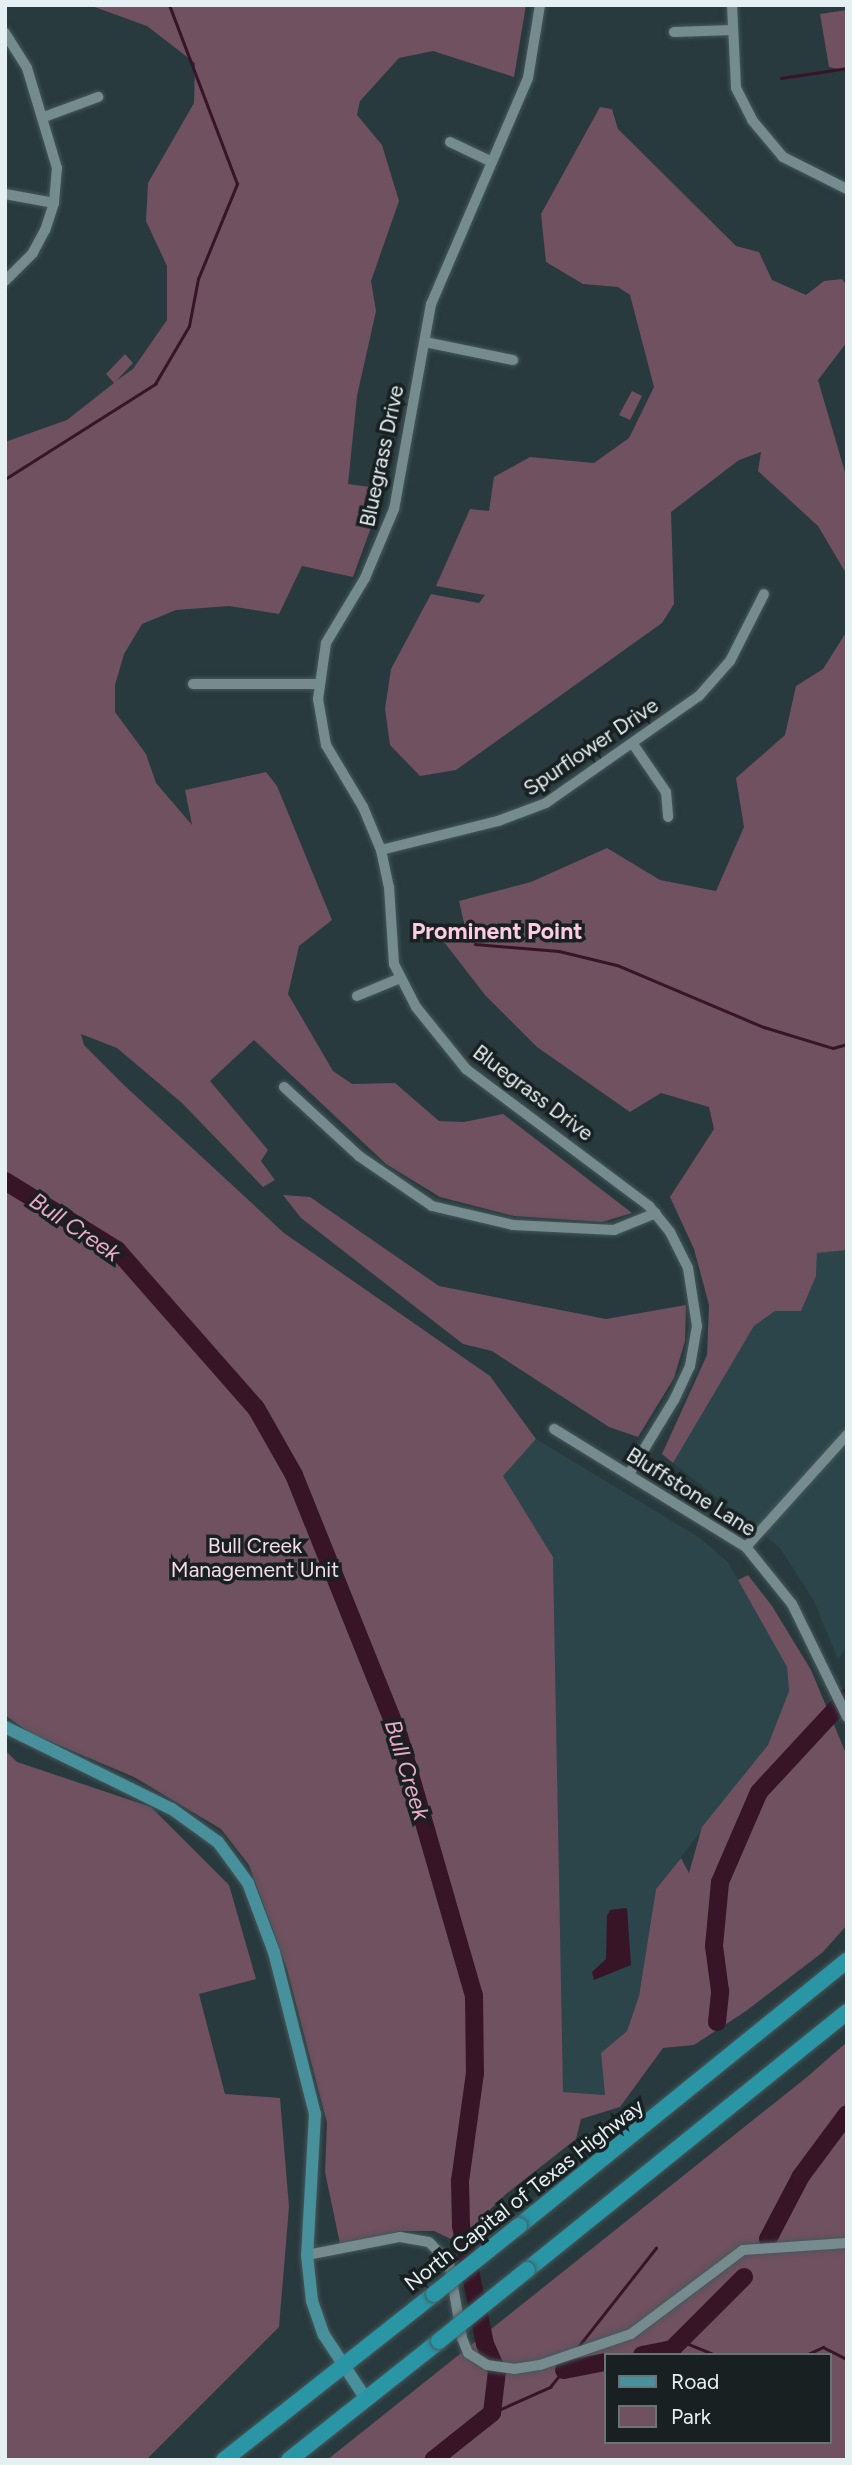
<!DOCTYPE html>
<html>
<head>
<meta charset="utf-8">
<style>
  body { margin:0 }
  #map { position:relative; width:852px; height:2465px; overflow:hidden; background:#283a3d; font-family:Figtree,sans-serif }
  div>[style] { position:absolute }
  .built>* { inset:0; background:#2b454a }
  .green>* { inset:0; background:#6f515f }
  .water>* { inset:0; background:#371527 }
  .stream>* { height:2.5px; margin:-1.25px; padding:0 1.25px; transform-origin:1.25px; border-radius:1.25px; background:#371527 }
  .river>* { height:18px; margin:-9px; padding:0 9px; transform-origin:9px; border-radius:9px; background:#371527 }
  .roads { filter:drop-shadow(0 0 2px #47575a) drop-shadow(0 0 2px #47575a) }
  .minor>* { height:10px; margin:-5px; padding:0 5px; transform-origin:5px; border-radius:5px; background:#768b8e }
  .major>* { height:12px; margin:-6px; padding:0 6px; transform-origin:6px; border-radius:6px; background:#48919c }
  .highway>* { height:16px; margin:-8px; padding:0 8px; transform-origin:8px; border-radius:8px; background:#2a95a5 }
  .bridges { filter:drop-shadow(0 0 2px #47575a) drop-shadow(0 0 2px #47575a) }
  .highway-bridge>* { height:16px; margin:-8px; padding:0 8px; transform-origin:8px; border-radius:8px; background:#2a95a5 }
  span { translate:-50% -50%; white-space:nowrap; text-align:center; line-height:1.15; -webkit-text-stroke:7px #182021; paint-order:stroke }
  .street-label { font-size:21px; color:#e5f0f2 }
  .park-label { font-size:21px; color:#f8dbe8 }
  .neighbourhood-label { font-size:23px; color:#fccde2; font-weight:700 }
  .water-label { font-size:23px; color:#eda8c8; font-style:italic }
  .frame { position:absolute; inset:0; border:7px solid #e5f0f2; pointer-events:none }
  .legend { position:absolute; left:604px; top:2353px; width:228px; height:91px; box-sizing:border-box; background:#182021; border:2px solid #6a7375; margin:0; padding:9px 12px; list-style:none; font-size:21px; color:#e5f0f2 }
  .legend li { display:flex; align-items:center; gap:14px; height:35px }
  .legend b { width:35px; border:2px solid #6a7375 }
</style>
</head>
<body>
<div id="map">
  <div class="built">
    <div style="clip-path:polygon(847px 1250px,847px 1648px,838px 1659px,813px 1599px,780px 1548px,673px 1463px,754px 1326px,816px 1276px,817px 1252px)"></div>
    <div style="clip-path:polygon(536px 1439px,700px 1538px,728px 1562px,787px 1667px,789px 1691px,768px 1745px,656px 1889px,639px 1996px,627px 2031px,601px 2053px,605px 2095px,562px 2092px,553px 1557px,503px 1476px)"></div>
  </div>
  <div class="green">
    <div style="clip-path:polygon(89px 5px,526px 5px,514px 77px,433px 51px,399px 58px,360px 101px,357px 115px,382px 145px,399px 201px,371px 281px,376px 311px,357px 396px,348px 484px,385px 489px,353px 577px,302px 566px,279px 614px,229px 606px,176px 610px,142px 624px,124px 654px,115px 685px,115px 712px,146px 754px,156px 783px,192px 825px,185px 790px,266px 772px,277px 786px,332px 920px,299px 946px,288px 994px,333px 1071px,352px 1084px,395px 1083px,439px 1121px,464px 1122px,503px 1114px,632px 1213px,602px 1222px,514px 1216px,440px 1197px,386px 1164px,254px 1040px,210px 1081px,268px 1150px,261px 1161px,275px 1180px,263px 1187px,182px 1103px,117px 1048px,81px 1034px,84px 1045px,125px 1086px,284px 1233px,490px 1376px,536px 1439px,503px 1476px,553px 1557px,563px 2092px,605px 2095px,601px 2053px,627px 2031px,639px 1996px,656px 1889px,681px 1858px,689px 1873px,702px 1827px,768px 1745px,789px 1691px,787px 1667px,738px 1580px,748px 1575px,772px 1606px,811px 1670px,847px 1756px,847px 1925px,823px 1952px,746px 2011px,694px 2045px,663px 2048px,620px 2107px,581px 2119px,576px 2139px,506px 2194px,457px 2242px,434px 2231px,400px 2231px,340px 2244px,325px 2172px,327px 2123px,287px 1969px,249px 1865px,221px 1829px,134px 1777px,30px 1733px,5px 1715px,5px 442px,67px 420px,114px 383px,106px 374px,125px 354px,133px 363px,116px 381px,133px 369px,167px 320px,167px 266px,146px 221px,148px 183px,194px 103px,195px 63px,147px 26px)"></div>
    <div style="clip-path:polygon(847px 10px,847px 71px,829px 67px,820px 14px)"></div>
    <div style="clip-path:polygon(600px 107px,612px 109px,618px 129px,736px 246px,759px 252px,772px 280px,806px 295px,824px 281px,842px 279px,847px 286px,847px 342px,818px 380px,847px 479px,847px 575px,818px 526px,758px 471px,761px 452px,739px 460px,671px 512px,674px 604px,662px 623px,456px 770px,420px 776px,390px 745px,385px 709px,391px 669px,431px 594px,479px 603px,485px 595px,436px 586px,470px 509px,489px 511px,494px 477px,530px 457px,594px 463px,629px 438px,654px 387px,630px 295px,618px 287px,583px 284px,546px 262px,541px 214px)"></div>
    <div style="clip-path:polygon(632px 391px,642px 396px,630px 420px,619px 415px)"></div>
    <div style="clip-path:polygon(847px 631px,847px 1250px,817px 1253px,816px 1276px,801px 1311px,775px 1311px,754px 1326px,673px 1463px,662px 1454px,707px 1355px,709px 1305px,694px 1249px,670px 1197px,714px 1129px,709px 1107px,661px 1093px,630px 1112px,537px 1047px,485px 995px,444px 942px,466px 931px,459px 901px,531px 882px,607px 848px,660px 880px,716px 891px,744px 827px,736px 778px,785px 735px,796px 686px,823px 669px)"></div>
    <div style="clip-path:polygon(283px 1195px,310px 1197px,439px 1286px,606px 1319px,686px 1305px,685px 1341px,674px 1378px,638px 1437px,609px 1427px,492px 1351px,463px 1344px,301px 1218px)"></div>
    <div style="clip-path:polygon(5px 1750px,17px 1762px,151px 1807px,229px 1885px,256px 1979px,199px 1994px,225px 2094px,280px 2098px,289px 2207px,279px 2327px,146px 2460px,5px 2460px)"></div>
    <div style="clip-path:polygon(evenodd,847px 2042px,847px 2460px,327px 2460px,807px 2077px,847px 2042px,605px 2355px,829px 2355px,829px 2442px,605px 2442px,605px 2355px)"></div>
  </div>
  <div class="water">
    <div style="clip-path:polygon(627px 1908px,631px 1965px,594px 1980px,592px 1972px,606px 1959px,607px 1916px,610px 1910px)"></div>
  </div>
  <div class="stream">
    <div style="left:781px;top:78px;width:67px;rotate:-8.6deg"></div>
    <div style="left:5px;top:479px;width:178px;rotate:-32.3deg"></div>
    <div style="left:155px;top:384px;width:67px;rotate:-59.6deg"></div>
    <div style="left:189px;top:326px;width:48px;rotate:-79.2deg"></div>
    <div style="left:198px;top:279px;width:103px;rotate:-67.7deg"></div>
    <div style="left:237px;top:184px;width:191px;rotate:-110.8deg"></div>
    <div style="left:475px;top:944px;width:84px;rotate:4.8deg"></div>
    <div style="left:559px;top:951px;width:60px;rotate:13.6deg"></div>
    <div style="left:617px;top:965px;width:160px;rotate:22.9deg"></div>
    <div style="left:764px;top:1027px;width:72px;rotate:16.9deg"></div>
    <div style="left:833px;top:1048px;width:15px;rotate:-16deg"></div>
    <div style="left:681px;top:2341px;width:38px;rotate:22deg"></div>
    <div style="left:578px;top:2347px;width:126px;rotate:-51.8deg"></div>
    <div style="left:806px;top:2355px;width:19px;rotate:-25deg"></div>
    <div style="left:823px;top:2347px;width:27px;rotate:27deg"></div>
    <div style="left:492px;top:2413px;width:64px;rotate:-24.1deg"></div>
    <div style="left:550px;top:2387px;width:22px;rotate:-51deg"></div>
  </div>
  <div class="river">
    <div style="left:5px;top:1181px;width:132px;rotate:31.6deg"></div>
    <div style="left:117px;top:1250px;width:210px;rotate:48.7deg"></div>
    <div style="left:256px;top:1408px;width:77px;rotate:60.4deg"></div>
    <div style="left:294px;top:1475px;width:281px;rotate:68.1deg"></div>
    <div style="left:399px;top:1736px;width:270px;rotate:73.9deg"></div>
    <div style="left:474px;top:1995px;width:78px;rotate:89.3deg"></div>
    <div style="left:475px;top:2073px;width:109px;rotate:97.9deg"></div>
    <div style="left:460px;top:2181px;width:45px;rotate:88.7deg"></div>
    <div style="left:461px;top:2226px;width:120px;rotate:78.5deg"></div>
    <div style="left:485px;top:2344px;width:30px;rotate:66deg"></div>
    <div style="left:497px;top:2371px;width:42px;rotate:96.8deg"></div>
    <div style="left:492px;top:2413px;width:75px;rotate:141.5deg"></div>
    <div style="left:717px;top:2022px;width:31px;rotate:-84deg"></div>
    <div style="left:720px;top:1991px;width:45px;rotate:-97.6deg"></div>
    <div style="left:714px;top:1946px;width:64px;rotate:-84.6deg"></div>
    <div style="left:720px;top:1882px;width:98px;rotate:-66.6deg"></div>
    <div style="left:759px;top:1792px;width:129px;rotate:-47.2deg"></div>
    <div style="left:768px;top:2239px;width:71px;rotate:-62.4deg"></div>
    <div style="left:801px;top:2176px;width:77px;rotate:-53.4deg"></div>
    <div style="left:642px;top:2355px;width:31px;rotate:-11deg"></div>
    <div style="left:672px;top:2349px;width:102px;rotate:-45deg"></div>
    <div style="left:564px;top:2370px;width:42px;rotate:-11deg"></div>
  </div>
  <div class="roads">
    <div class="minor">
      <div style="left:540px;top:5px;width:74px;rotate:99.3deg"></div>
      <div style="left:528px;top:78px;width:246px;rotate:113.2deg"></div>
      <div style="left:431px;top:304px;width:208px;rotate:100.2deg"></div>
      <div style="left:394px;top:509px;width:75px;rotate:112.8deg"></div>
      <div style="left:365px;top:578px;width:76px;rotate:121deg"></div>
      <div style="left:326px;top:643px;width:57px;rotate:98.1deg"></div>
      <div style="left:318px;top:699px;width:47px;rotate:80.1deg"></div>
      <div style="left:326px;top:745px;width:72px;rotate:59.2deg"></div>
      <div style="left:363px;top:807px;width:47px;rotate:67.3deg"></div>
      <div style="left:381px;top:850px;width:38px;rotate:78deg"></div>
      <div style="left:389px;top:887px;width:77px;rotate:86.3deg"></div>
      <div style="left:394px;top:964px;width:48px;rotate:62.9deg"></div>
      <div style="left:416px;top:1007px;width:80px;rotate:51.1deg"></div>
      <div style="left:466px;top:1069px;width:229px;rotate:36.8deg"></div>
      <div style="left:649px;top:1206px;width:33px;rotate:51deg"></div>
      <div style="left:670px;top:1232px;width:40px;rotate:63.4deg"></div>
      <div style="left:688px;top:1268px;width:59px;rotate:81.2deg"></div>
      <div style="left:697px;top:1326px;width:41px;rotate:99.9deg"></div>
      <div style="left:690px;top:1366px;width:38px;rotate:115deg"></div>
      <div style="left:674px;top:1400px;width:87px;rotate:121.3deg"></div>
      <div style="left:732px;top:5px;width:83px;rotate:87.2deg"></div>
      <div style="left:736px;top:88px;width:36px;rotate:63deg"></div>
      <div style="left:752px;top:120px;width:48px;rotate:50deg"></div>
      <div style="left:783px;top:157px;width:72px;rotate:26.6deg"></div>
      <div style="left:674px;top:32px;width:59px;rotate:-1.9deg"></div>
      <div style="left:5px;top:33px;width:41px;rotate:57.8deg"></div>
      <div style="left:27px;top:68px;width:104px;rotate:73.3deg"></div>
      <div style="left:57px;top:168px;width:35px;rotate:95deg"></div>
      <div style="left:54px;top:203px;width:28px;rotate:108deg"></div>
      <div style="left:45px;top:230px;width:26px;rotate:118deg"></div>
      <div style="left:33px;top:253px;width:40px;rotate:135deg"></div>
      <div style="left:44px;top:117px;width:58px;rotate:-20.3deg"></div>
      <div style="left:450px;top:142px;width:44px;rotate:25.4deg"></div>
      <div style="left:5px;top:194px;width:50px;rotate:10.4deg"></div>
      <div style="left:425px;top:342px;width:90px;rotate:11.6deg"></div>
      <div style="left:193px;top:684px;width:125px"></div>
      <div style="left:633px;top:744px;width:58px;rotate:55.5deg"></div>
      <div style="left:666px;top:792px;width:25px;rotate:85deg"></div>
      <div style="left:381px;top:850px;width:121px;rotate:-13.9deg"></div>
      <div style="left:498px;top:821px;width:51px;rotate:-20.6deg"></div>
      <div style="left:546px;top:803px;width:187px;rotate:-35deg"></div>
      <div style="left:699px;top:696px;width:47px;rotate:-48.5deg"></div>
      <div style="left:730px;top:661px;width:75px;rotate:-63.1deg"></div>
      <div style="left:357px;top:996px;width:44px;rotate:-22.5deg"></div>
      <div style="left:284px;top:1087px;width:102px;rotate:42.6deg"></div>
      <div style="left:359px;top:1156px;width:88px;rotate:34.4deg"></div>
      <div style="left:432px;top:1206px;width:83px;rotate:13.2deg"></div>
      <div style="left:513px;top:1225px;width:101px;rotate:2.8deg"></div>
      <div style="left:614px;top:1230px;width:45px;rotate:-22deg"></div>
      <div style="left:554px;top:1429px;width:225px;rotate:31.6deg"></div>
      <div style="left:746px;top:1547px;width:73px;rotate:51.1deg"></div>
      <div style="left:792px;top:1604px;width:126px;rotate:64deg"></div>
      <div style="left:746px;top:1547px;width:151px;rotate:-48deg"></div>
      <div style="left:307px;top:2255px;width:95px;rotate:-11deg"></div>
      <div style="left:400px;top:2237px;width:29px;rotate:10deg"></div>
      <div style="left:429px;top:2242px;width:29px;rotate:46deg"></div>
      <div style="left:449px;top:2263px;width:76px;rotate:80.2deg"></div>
      <div style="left:462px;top:2338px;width:16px;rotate:68deg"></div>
      <div style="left:468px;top:2353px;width:22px;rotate:32deg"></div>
      <div style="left:487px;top:2365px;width:27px;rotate:8deg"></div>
      <div style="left:514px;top:2369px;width:26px;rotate:-9deg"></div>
      <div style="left:540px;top:2365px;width:96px;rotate:-18.8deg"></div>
      <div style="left:631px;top:2334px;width:140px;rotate:-36.9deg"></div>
      <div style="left:743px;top:2250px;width:104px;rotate:-3.9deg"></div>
    </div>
    <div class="major">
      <div style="left:5px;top:1727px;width:186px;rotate:26.2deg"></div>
      <div style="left:172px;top:1809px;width:57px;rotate:35.7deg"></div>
      <div style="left:218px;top:1842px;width:51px;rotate:53.8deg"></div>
      <div style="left:248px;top:1883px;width:74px;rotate:69.4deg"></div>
      <div style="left:274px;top:1952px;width:167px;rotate:75.8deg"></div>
      <div style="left:315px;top:2114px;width:141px;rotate:93.2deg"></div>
      <div style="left:307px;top:2255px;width:46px;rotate:83.8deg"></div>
      <div style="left:312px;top:2301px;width:36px;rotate:71deg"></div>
      <div style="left:324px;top:2335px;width:77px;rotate:56.7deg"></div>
    </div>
    <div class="highway">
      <div style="left:519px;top:2226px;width:422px;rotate:-39deg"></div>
      <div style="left:527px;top:2270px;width:411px;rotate:-38.9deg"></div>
      <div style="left:224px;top:2460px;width:268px;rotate:-38.3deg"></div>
      <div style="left:289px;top:2460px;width:191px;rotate:-38.4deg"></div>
    </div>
  </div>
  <div class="bridges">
    <div class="highway-bridge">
      <div style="left:434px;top:2294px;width:109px;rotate:-38.7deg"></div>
      <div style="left:439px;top:2341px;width:113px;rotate:-38.9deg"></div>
    </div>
  </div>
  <div class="street-label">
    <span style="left:382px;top:456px;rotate:-78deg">Bluegrass Drive</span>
    <span style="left:591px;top:747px;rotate:-34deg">Spurflower Drive</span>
    <span style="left:533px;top:1093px;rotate:37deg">Bluegrass Drive</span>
    <span style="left:691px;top:1492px;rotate:32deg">Bluffstone Lane</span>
    <span style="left:524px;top:2195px;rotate:-38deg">North Capital of Texas Highway</span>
  </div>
  <div class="park-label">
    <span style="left:255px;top:1558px">Bull Creek<br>Management Unit</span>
  </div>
  <div class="neighbourhood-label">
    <span style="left:497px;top:931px">Prominent Point</span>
  </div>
  <div class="water-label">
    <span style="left:75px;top:1227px;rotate:34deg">Bull Creek</span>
    <span style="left:407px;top:1770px;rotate:73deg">Bull Creek</span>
  </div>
  <div class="frame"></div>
  <ul class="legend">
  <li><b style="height:9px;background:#48919c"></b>Road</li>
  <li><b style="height:19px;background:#6f515f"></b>Park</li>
  </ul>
</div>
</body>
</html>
